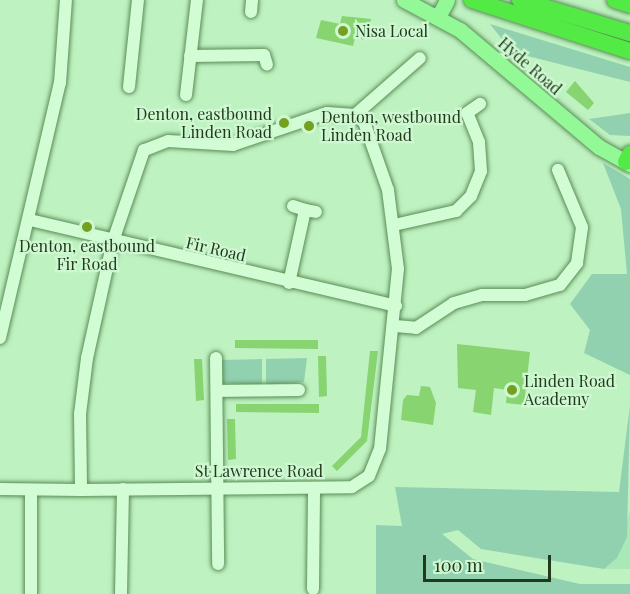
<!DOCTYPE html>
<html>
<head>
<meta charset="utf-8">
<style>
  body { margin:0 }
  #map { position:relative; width:630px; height:594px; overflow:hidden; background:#bef2c1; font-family:"Playfair Display",serif }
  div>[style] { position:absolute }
  .farmland>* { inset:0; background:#abe8b7 }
  .green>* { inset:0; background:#91d1af }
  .building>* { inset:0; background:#87d470 }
  .roads { filter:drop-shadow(0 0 2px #5b8c55) drop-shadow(0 0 2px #5b8c55) }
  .minor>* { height:12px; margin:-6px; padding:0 6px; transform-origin:6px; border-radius:6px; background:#d2fcd4 }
  .major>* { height:15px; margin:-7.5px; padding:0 7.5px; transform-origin:7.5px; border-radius:7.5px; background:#92f996 }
  .highway>* { height:16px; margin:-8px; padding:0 8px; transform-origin:8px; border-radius:8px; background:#53ea46 }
  .dots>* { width:16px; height:16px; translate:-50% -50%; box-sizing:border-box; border:3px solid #cef8d1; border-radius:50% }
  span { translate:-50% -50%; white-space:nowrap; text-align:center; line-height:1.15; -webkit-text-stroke:4.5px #cef8d1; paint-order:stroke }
  .poi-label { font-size:16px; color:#203a1b }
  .left { translate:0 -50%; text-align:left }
  .right { translate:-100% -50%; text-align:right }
  .street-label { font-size:16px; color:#203a1b }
  .scale { position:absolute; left:423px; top:555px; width:128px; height:27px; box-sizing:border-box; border:3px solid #203a1b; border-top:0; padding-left:8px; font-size:18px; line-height:21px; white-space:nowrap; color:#203a1b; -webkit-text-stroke:4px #cef8d1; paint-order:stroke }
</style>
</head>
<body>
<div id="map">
  <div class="farmland">
    <div style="clip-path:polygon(630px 510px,630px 569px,604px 569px,617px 558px)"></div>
  </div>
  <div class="green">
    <div style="clip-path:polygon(490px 24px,630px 67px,630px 82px,512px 52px)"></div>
    <div style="clip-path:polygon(630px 113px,630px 136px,610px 135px,589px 119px)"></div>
    <div style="clip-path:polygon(603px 163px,630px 179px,630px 375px,584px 353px,590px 330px,570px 304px,592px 274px,627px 274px,621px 209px)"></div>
    <div style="clip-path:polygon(307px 358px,304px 382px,266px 385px,266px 359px)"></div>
    <div style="clip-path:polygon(262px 359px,262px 385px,222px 383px,219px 360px)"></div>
    <div style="clip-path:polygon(630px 405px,627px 537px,617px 558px,604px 569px,481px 549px,458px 530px,442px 534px,473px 559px,580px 584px,630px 584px,630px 594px,376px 594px,376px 525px,402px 526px,395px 487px,619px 492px)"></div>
  </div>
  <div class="building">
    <div style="clip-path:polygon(342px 16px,371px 19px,366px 40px,355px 38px,353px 46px,316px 38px,321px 20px,340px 24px)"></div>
    <div style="clip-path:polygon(575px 81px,594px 103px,588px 110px,566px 92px)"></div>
    <div style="clip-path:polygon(235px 340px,318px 340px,318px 349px,235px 348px)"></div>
    <div style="clip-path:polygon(457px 344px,530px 352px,524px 405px,506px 403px,507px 390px,494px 388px,491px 415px,473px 412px,476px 390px,458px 388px)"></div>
    <div style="clip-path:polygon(370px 351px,378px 351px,367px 441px,337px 471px,332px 466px,361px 437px)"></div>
    <div style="clip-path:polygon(318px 356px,326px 356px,327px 396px,319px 397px)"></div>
    <div style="clip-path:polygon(194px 359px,202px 359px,204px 400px,196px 401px)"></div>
    <div style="clip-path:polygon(421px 386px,430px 387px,436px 403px,433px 425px,401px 420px,403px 400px,407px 395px,419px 396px)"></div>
    <div style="clip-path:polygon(236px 404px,319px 404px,319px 413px,236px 412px)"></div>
    <div style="clip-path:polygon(227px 419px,235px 419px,236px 459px,228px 460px)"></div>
  </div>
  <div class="roads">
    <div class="minor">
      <div style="left:251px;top:12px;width:12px;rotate:-85deg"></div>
      <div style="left:190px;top:56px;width:74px;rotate:-0.8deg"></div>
      <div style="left:264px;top:55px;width:10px;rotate:73deg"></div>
      <div style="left:129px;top:87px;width:87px;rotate:-84.1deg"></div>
      <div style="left:186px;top:95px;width:96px;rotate:-83.4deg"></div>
      <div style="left:355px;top:115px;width:86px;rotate:-41.2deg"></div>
      <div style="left:293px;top:206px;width:13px;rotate:18deg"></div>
      <div style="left:30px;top:220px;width:376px;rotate:13.2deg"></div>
      <div style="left:394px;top:225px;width:64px;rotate:-12.7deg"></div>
      <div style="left:456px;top:211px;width:21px;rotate:-45deg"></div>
      <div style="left:471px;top:196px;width:27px;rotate:-68deg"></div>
      <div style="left:481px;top:171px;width:29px;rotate:-94deg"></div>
      <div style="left:479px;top:142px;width:31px;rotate:-112deg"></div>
      <div style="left:467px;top:113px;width:16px;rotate:-35deg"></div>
      <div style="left:289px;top:283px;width:75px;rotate:-77.6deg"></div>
      <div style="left:305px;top:210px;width:11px;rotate:10deg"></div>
      <div style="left:395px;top:326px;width:21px;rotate:5deg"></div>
      <div style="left:416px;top:328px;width:45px;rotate:-33.3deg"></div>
      <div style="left:454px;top:303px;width:29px;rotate:-16deg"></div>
      <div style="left:482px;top:295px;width:43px"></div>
      <div style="left:525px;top:295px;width:36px;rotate:-16deg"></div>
      <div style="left:560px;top:285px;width:28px;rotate:-52deg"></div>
      <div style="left:577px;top:263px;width:36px;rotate:-82deg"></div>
      <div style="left:582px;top:227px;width:62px;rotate:-112.8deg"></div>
      <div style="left:0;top:338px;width:262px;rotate:-76.8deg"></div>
      <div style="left:60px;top:83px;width:83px;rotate:-85.9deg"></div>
      <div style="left:216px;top:358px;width:206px;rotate:89.4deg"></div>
      <div style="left:217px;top:391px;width:82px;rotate:-0.7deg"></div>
      <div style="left:0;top:489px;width:81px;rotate:0.7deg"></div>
      <div style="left:81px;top:490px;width:271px;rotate:-0.6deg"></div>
      <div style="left:352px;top:487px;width:20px;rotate:-33deg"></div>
      <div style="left:369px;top:476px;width:29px;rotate:-68deg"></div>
      <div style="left:380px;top:449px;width:181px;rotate:-84.3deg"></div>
      <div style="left:398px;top:269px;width:80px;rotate:-97.2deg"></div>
      <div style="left:388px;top:190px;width:72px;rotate:-109.4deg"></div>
      <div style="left:364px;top:122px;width:11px;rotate:-142deg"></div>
      <div style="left:355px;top:115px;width:28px;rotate:-176deg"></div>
      <div style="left:327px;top:113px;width:99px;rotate:161.2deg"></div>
      <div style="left:233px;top:145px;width:65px;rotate:-176.5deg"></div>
      <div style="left:168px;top:141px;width:26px;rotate:159deg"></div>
      <div style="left:144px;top:150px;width:96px;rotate:108.8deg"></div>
      <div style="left:113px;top:241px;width:120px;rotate:102.5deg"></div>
      <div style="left:87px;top:358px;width:56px;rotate:97.1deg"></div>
      <div style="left:80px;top:414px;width:76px;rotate:89.2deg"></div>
      <div style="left:31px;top:490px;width:104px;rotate:90deg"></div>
      <div style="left:313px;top:589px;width:101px;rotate:-89.4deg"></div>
      <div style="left:121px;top:594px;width:105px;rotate:-88.9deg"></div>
    </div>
    <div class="major">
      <div style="left:404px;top:0;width:64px;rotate:28.2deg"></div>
      <div style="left:460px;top:30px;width:182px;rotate:40.1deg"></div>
      <div style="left:599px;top:147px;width:35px;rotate:29deg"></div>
      <div style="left:438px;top:17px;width:19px;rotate:-62deg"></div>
    </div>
    <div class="highway">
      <div style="left:472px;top:0;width:166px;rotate:17.9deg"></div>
      <div style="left:520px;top:0;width:115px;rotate:16.7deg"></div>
      <div style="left:615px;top:0;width:16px;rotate:18deg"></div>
      <div style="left:626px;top:162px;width:9px;rotate:-63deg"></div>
    </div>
  </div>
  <div class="dots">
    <div style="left:343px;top:31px;background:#73a01f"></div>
    <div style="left:284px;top:123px;background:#73a01f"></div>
    <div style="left:309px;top:126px;background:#73a01f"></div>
    <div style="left:87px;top:227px;background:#73a01f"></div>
    <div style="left:512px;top:390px;background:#73a01f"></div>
  </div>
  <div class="poi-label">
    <span class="left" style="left:355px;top:31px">Nisa Local</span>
    <span class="right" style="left:272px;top:123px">Denton, eastbound<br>Linden Road</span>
    <span class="left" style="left:321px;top:126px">Denton, westbound<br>Linden Road</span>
    <span style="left:87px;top:255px">Denton, eastbound<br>Fir Road</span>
    <span class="left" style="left:524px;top:390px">Linden Road<br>Academy</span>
  </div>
  <div class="street-label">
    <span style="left:530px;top:66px;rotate:41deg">Hyde Road</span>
    <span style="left:216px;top:249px;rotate:13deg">Fir Road</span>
    <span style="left:259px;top:471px">St Lawrence Road</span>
  </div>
  <div class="scale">100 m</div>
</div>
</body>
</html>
